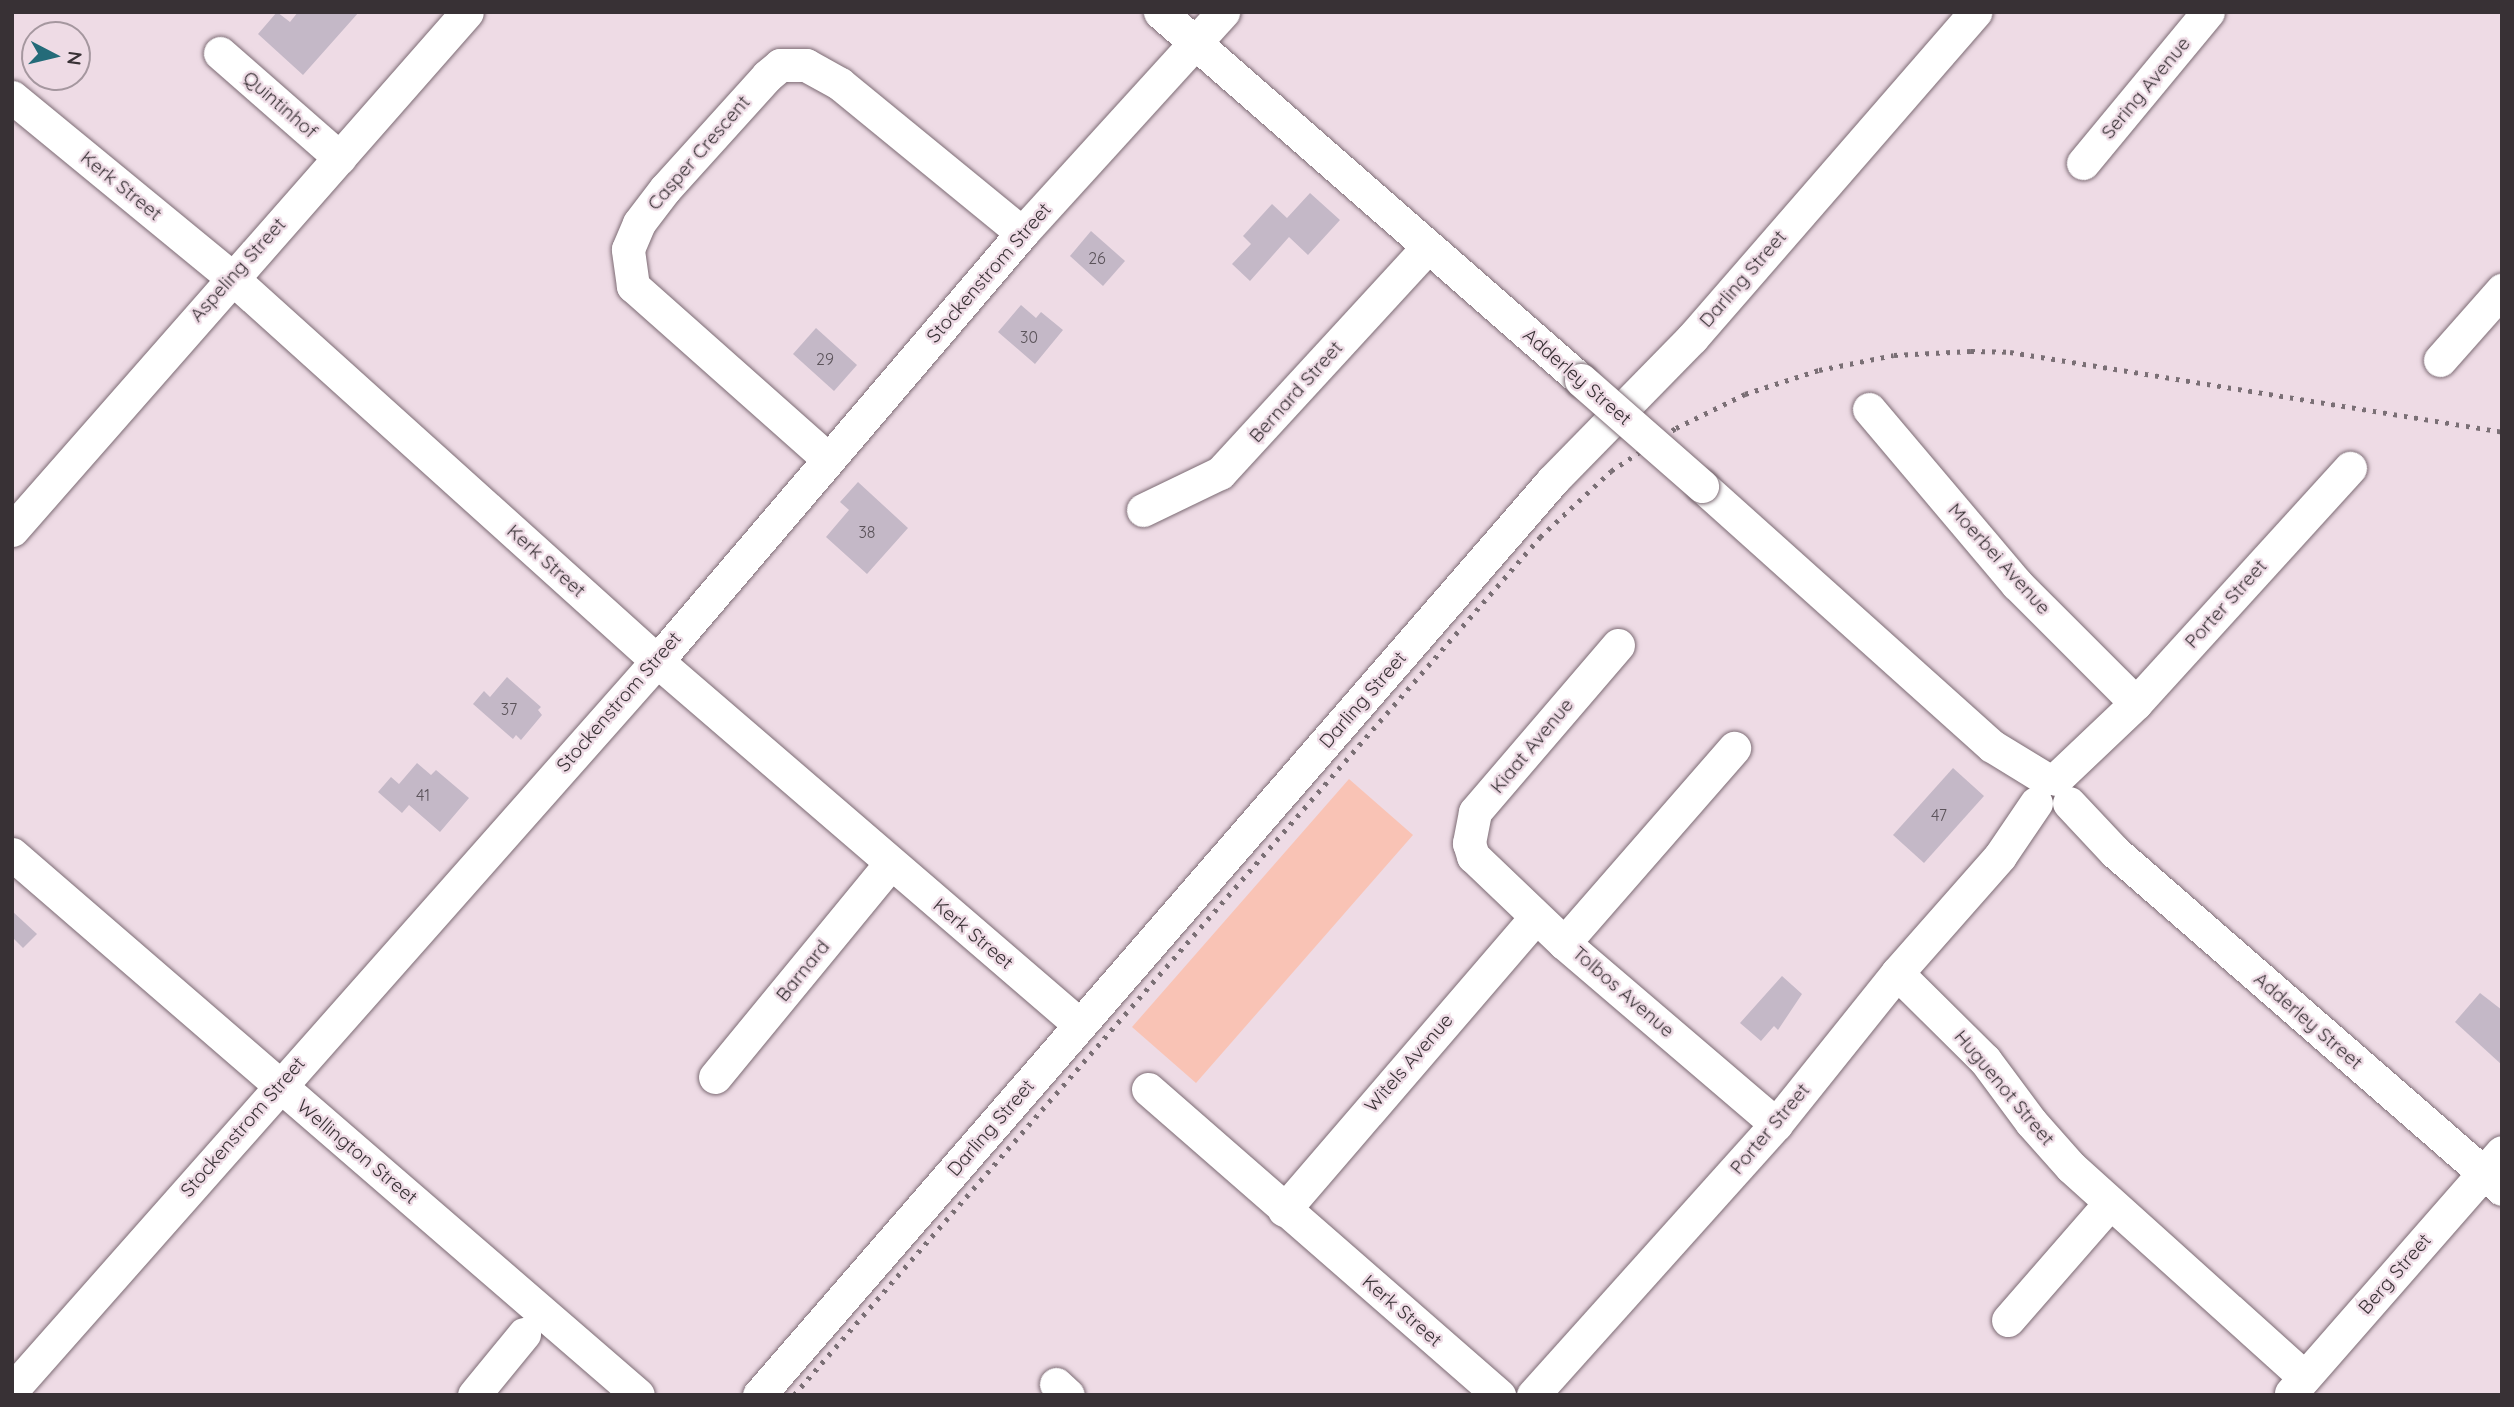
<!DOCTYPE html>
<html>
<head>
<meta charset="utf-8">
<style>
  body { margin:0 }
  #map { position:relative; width:2514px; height:1407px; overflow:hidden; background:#eedbe5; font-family:Quicksand,sans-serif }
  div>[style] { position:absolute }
  .green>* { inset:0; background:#f9c3b5 }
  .building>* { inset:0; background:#c4b8c7 }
  .roads { filter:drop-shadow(0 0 2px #7c6b74) drop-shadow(0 0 2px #7c6b74) }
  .minor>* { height:33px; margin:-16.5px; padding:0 16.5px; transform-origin:16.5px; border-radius:16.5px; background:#fff }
  .rail>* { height:5px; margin-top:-2.5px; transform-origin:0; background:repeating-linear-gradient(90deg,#7a6f75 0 3.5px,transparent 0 10.5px) }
  .bridges { filter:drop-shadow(0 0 2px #7c6b74) drop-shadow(0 0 2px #7c6b74) }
  .minor-bridge>* { height:33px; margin:-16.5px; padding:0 16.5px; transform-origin:16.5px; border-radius:16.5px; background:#fff }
  span { translate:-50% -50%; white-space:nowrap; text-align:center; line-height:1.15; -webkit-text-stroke:5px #eedbe5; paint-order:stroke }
  .number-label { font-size:16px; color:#5b535a }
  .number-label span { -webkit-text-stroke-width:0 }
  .street-label { font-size:19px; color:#383135 }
  .frame { position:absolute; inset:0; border:14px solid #383135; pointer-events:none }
  .north { position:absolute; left:21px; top:21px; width:70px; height:70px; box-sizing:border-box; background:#eedbe5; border:2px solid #a5979f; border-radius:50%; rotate:97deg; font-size:19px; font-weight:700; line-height:28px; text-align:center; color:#383135 }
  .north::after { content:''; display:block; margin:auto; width:24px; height:32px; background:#246b79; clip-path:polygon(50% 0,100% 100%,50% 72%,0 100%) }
</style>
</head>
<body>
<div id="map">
  <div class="green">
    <div style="clip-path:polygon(1349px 779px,1413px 835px,1196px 1083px,1132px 1027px)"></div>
  </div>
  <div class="building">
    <div style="clip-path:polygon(277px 12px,290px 22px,298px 12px,359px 12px,303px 75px,258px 34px)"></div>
    <div style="clip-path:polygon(1310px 193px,1340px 220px,1308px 255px,1289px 237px,1250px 281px,1232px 264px,1251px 244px,1243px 236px,1272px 204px,1287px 218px)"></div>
    <div style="clip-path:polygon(1091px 231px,1125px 261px,1103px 286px,1070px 256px)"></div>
    <div style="clip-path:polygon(1021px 305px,1036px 318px,1041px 312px,1063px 330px,1035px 364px,998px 332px)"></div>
    <div style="clip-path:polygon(816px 328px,857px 365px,834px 391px,793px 354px)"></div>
    <div style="clip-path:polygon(858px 482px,908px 528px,867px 574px,826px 537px,849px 510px,840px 502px)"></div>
    <div style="clip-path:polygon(507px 677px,541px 707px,538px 710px,542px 715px,521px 740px,516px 735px,513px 739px,473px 704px,484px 691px,490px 697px)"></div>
    <div style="clip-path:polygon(417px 763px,431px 775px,436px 770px,469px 798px,440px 832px,409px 805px,402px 813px,378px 792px,391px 777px,399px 784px)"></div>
    <div style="clip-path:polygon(1953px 768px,1984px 796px,1924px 863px,1893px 835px)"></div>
    <div style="clip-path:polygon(12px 911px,37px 934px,23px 948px,12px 937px)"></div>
    <div style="clip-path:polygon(1782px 976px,1802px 994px,1778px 1030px,1774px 1026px,1761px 1041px,1740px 1023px)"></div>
    <div style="clip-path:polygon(2480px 993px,2502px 1010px,2502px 1065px,2455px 1022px)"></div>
  </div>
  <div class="roads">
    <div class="minor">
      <div style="left:1160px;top:12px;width:559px;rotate:41.16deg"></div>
      <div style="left:220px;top:53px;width:159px;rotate:41.2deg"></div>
      <div style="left:12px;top:97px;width:283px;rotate:39.4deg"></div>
      <div style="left:231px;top:277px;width:574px;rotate:42.03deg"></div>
      <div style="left:657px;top:661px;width:558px;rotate:40.71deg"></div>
      <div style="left:2083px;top:163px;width:196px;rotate:-50.4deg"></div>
      <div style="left:2440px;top:360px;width:94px;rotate:-48.5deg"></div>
      <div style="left:1869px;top:409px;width:229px;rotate:49.8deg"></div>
      <div style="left:2017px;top:584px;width:168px;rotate:45deg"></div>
      <div style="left:828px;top:459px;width:261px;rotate:-138.4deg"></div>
      <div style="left:633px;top:286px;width:37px;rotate:-98deg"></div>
      <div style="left:628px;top:249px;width:28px;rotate:-67deg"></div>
      <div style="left:639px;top:223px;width:43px;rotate:-52.6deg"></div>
      <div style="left:665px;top:189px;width:152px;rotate:-47.9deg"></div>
      <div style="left:767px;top:76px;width:17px;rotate:-40deg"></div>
      <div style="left:780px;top:65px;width:26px"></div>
      <div style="left:806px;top:65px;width:39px;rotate:29deg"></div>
      <div style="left:840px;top:84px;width:235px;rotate:39.3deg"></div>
      <div style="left:1702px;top:486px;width:389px;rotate:41.9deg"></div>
      <div style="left:1992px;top:746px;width:63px;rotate:31.4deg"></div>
      <div style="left:1143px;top:510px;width:85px;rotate:-25.7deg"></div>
      <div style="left:1220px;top:473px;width:307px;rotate:-47.4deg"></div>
      <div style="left:12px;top:530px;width:689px;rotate:-48.7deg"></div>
      <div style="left:1618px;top:645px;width:220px;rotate:130.6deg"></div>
      <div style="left:1475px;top:812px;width:32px;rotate:101deg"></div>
      <div style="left:1469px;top:843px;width:14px;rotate:73deg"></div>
      <div style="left:1473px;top:856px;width:126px;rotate:43.7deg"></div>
      <div style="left:1564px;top:943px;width:279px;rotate:40.5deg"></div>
      <div style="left:2056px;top:779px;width:110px;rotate:-43.5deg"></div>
      <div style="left:2136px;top:703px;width:318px;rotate:-47.7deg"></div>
      <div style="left:2069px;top:803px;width:67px;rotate:46.8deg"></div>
      <div style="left:2115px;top:852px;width:513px;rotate:41.05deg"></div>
      <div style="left:12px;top:854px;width:827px;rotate:40.83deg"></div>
      <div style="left:1564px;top:943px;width:259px;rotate:-48.9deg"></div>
      <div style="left:1897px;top:973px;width:124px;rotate:44.7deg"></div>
      <div style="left:1985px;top:1060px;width:77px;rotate:53.4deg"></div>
      <div style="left:2031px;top:1122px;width:60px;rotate:48.4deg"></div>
      <div style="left:2071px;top:1167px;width:314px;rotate:42deg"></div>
      <div style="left:715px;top:1077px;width:276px;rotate:-50.6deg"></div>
      <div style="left:1148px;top:1089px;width:466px;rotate:41.1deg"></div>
      <div style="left:1284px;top:1210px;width:386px;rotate:-49.3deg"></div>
      <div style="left:2008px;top:1320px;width:155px;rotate:-48.9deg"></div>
      <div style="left:1056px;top:1384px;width:16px;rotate:43deg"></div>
      <div style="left:12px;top:1390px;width:973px;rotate:-48.5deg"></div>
      <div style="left:657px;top:661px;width:563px;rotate:-49.54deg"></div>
      <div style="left:1022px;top:233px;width:299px;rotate:-47.7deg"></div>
      <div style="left:2291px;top:1393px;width:320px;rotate:-48.8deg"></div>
      <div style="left:474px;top:1395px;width:79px;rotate:-50.7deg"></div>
      <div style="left:759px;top:1395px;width:1210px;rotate:-49.05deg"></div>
      <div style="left:1552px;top:481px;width:200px;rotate:-45.6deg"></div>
      <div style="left:1692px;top:338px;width:432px;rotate:-49deg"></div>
      <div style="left:1533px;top:1395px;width:364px;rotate:-48.1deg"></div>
      <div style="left:1776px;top:1124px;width:193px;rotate:-51.3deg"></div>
      <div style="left:1897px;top:973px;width:156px;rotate:-48.6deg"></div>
      <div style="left:2000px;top:856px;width:64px;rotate:-55.8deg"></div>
    </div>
  </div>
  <div class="rail">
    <div style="left:794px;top:1395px;width:1137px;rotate:-48.99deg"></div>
    <div style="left:1540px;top:537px;width:97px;rotate:-42.9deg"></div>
    <div style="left:1611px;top:471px;width:78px;rotate:-33.5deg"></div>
    <div style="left:1676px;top:428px;width:77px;rotate:-26.2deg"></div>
    <div style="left:1745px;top:394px;width:78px;rotate:-18deg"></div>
    <div style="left:1819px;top:370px;width:76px;rotate:-11.3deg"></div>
    <div style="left:1894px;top:355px;width:77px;rotate:-3deg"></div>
    <div style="left:1971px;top:351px;width:39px;rotate:1deg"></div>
    <div style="left:2010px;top:352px;width:498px;rotate:9.2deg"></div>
  </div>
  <div class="bridges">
    <div class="minor-bridge">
      <div style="left:1581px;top:380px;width:161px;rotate:41.2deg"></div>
    </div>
  </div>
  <div class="number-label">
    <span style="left:1097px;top:258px">26</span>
    <span style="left:1029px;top:337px">30</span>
    <span style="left:825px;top:359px">29</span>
    <span style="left:867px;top:532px">38</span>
    <span style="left:509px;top:709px">37</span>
    <span style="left:423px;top:795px">41</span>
    <span style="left:1939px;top:815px">47</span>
  </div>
  <div class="street-label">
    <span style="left:2146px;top:88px;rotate:-50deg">Sering Avenue</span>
    <span style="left:280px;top:105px;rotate:41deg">Quintinhof</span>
    <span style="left:699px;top:153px;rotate:-49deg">Casper Crescent</span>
    <span style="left:121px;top:186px;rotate:39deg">Kerk Street</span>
    <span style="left:238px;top:270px;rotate:-48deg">Aspeling Street</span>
    <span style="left:989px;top:273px;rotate:-49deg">Stockenstrom Street</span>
    <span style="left:1743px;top:279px;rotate:-49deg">Darling Street</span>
    <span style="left:1577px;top:377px;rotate:41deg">Adderley Street</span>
    <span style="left:1296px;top:392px;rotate:-48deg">Bernard Street</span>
    <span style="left:1999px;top:559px;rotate:48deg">Moerbei Avenue</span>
    <span style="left:546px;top:561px;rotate:42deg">Kerk Street</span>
    <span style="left:2226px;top:604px;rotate:-48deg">Porter Street</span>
    <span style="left:1363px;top:700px;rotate:-49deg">Darling Street</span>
    <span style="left:619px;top:702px;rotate:-49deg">Stockenstrom Street</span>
    <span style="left:1532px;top:746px;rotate:-50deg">Kiaat Avenue</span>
    <span style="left:973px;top:934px;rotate:40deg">Kerk Street</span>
    <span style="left:803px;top:971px;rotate:-51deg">Barnard</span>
    <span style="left:1623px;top:992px;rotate:41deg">Tolbos Avenue</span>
    <span style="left:2308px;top:1021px;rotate:41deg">Adderley Street</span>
    <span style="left:1409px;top:1063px;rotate:-49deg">Witels Avenue</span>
    <span style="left:2004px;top:1088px;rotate:50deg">Huguenot Street</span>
    <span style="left:243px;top:1127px;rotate:-49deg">Stockenstrom Street</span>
    <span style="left:991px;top:1128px;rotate:-49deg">Darling Street</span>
    <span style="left:1770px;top:1129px;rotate:-50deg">Porter Street</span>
    <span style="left:357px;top:1152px;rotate:40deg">Wellington Street</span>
    <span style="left:2395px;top:1274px;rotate:-49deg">Berg Street</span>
    <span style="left:1402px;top:1311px;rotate:41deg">Kerk Street</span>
  </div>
  <div class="frame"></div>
  <div class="north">N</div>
</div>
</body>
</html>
